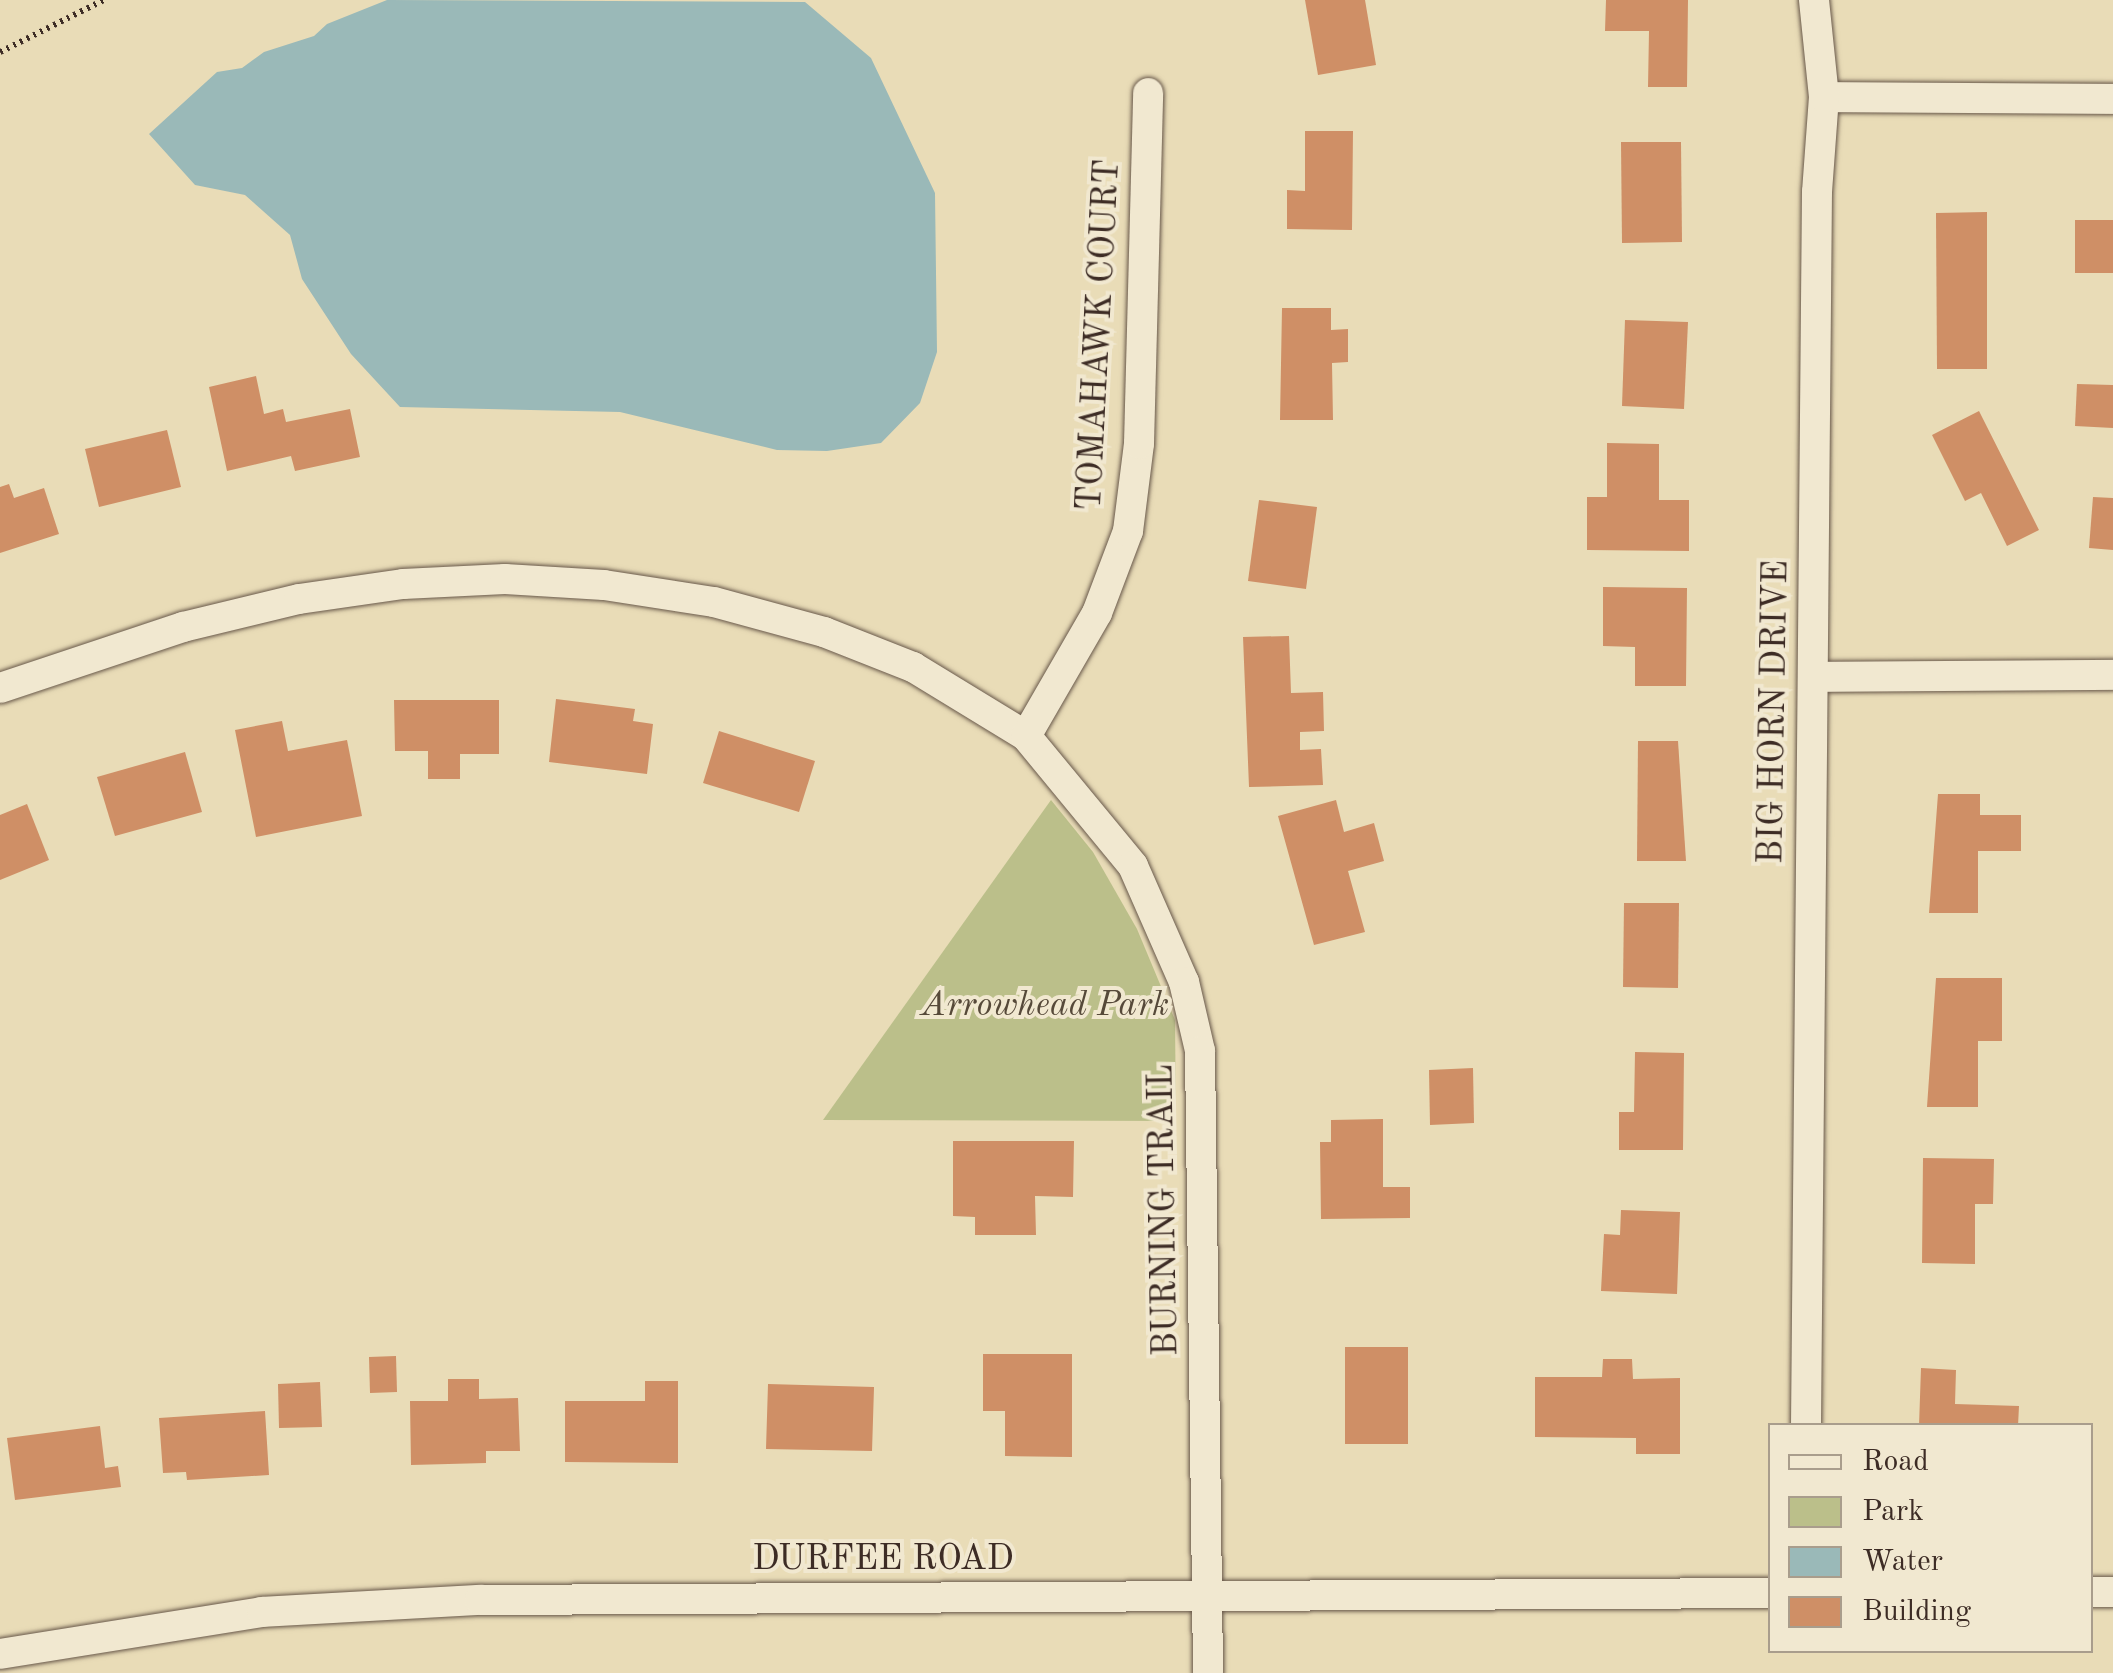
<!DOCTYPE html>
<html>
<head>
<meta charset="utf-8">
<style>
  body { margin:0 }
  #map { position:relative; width:2113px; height:1673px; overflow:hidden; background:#e9dcb7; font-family:"Old Standard TT",serif }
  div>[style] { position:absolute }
  .green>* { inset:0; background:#bbbf8a }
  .water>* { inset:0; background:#9ab9b8 }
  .building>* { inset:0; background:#cf8f66 }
  .path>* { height:6px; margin-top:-3px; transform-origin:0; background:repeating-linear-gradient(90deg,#3d2c25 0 2.5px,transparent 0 7.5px) }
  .roads { filter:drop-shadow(0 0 2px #68584a) drop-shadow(0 0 2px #68584a) }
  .street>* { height:30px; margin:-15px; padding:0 15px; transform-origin:15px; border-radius:15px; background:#f1e8d0 }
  span { translate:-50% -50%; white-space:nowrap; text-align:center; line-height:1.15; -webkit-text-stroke:8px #f1e8d0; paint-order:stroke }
  .street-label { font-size:35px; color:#3d2c25 }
  .park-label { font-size:35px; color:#564939; font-style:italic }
  .legend { position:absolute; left:1768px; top:1423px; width:325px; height:230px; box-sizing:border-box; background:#f1e8d0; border:2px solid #a99d8c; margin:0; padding:12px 18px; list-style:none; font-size:30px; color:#3d2c25 }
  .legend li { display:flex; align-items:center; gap:20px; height:50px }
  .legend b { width:50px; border:2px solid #a99d8c }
</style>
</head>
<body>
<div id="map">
  <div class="green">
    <div style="clip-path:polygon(1051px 800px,1093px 852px,1137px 929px,1175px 1020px,1176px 1121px,823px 1120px)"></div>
  </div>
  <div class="water">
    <div style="clip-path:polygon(387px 0,805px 2px,871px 58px,935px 193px,937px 352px,920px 403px,881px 443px,827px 451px,777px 450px,620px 412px,400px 407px,351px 354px,302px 279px,290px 235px,245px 195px,195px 185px,149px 134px,217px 72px,242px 68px,264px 52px,314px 36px,327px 24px)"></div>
  </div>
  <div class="building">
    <div style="clip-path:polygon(1305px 0,1365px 0,1376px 65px,1318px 75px)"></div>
    <div style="clip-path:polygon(1606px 0,1688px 0,1687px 87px,1648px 87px,1649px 31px,1605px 31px)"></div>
    <div style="clip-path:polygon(1305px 131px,1353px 131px,1352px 230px,1287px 229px,1287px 190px,1305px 191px)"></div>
    <div style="clip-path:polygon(1621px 142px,1681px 142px,1682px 242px,1622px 243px)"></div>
    <div style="clip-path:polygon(1987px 212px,1987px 369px,1937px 369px,1936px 213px)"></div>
    <div style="clip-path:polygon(2075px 220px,2113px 220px,2113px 273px,2075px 273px)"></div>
    <div style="clip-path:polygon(1282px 308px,1331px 308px,1331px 330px,1348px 329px,1348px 362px,1332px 363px,1333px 420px,1280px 420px)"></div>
    <div style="clip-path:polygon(1625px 320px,1688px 322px,1684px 409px,1622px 406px)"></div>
    <div style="clip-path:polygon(256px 376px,264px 414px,283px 409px,286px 422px,350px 409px,360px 457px,295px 471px,291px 456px,227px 471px,209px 387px)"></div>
    <div style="clip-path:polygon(2077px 384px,2113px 385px,2113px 428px,2075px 426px)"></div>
    <div style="clip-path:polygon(1979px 411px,2039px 530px,2007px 546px,1981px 493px,1965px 501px,1932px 435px)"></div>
    <div style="clip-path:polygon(167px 430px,181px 487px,99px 507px,85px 449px)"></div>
    <div style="clip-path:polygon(1607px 443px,1659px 444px,1659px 500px,1689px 500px,1689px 551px,1587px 550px,1587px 497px,1607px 497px)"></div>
    <div style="clip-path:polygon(9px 484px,14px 498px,44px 488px,59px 534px,0 553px,0 487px)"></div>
    <div style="clip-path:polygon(2093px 497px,2113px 498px,2113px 550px,2089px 548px)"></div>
    <div style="clip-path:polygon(1259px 500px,1317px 507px,1306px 589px,1248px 581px)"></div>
    <div style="clip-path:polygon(1603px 587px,1687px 588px,1686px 686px,1635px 686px,1635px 647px,1603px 646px)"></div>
    <div style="clip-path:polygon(1289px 636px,1291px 693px,1323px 692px,1324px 731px,1300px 732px,1300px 750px,1321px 749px,1323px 785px,1249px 787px,1243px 637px)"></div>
    <div style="clip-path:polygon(556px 699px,635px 709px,633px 721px,653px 724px,647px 774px,549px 762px)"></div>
    <div style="clip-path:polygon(394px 700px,499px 700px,499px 754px,460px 754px,460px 779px,428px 779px,428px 751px,395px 751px)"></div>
    <div style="clip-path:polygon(282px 721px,288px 751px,347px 740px,362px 816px,256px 837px,235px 730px)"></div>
    <div style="clip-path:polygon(719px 731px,815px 761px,799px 812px,703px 783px)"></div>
    <div style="clip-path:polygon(1638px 741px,1678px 741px,1686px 861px,1637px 861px)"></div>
    <div style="clip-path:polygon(185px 752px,202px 812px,115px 836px,97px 777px)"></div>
    <div style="clip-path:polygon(1938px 794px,1980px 794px,1980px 815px,2021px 815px,2021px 851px,1978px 851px,1978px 913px,1929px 913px)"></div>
    <div style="clip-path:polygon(1336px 800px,1344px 832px,1374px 823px,1384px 861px,1348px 871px,1365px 932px,1314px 945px,1278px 816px)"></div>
    <div style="clip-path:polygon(27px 804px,49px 860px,0 880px,0 815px)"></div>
    <div style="clip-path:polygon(1624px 903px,1679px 903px,1678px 988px,1623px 987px)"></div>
    <div style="clip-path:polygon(1936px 978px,2002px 978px,2002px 1041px,1978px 1041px,1978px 1107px,1927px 1107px)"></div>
    <div style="clip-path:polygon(1635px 1052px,1684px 1053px,1683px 1150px,1619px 1150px,1619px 1112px,1634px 1112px)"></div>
    <div style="clip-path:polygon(1473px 1068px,1474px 1123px,1430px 1125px,1429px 1070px)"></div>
    <div style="clip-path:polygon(1383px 1119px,1383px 1187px,1410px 1187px,1410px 1218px,1321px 1219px,1320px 1142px,1331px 1142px,1331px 1120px)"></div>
    <div style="clip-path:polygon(953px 1141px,1074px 1141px,1073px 1197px,1035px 1196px,1036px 1235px,975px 1235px,975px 1217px,953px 1216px)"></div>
    <div style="clip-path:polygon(1923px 1158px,1994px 1159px,1993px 1204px,1975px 1204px,1975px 1264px,1922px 1263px)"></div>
    <div style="clip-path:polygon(1621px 1210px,1680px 1212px,1677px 1294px,1601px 1291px,1604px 1234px,1620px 1235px)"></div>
    <div style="clip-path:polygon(1345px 1347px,1408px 1347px,1408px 1444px,1345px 1444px)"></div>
    <div style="clip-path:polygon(983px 1354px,1072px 1354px,1072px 1457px,1005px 1456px,1005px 1411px,983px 1411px)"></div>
    <div style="clip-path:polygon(396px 1356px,397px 1392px,370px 1393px,369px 1357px)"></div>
    <div style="clip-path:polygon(1603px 1359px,1632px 1359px,1633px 1379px,1680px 1378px,1680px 1454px,1636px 1454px,1636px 1438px,1535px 1437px,1535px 1377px,1602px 1377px)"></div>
    <div style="clip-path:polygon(1921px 1368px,1956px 1370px,1955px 1404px,2019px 1406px,2018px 1426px,1919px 1426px)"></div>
    <div style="clip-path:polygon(448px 1379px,479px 1379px,479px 1399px,518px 1398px,520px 1451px,486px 1451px,486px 1463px,411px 1465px,410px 1401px,448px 1401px)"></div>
    <div style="clip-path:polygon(645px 1381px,678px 1381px,678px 1463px,565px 1462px,565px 1401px,645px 1401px)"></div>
    <div style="clip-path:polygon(320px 1382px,322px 1427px,279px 1428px,278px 1384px)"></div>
    <div style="clip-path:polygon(768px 1384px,874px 1387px,872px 1451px,766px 1449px)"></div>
    <div style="clip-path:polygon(265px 1411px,269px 1475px,187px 1480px,186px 1472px,163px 1473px,159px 1418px)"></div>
    <div style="clip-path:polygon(100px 1426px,105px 1468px,118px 1466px,121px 1487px,15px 1500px,7px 1438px)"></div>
  </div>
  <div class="path">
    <div style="left:0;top:52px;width:116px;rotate:-26.6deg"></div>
  </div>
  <div class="roads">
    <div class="street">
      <div style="left:1824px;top:97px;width:289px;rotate:0.4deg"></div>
      <div style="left:1813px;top:677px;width:300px;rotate:-0.4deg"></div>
      <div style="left:0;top:688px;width:193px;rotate:-18.4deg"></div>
      <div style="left:183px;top:627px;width:119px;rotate:-13.6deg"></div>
      <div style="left:299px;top:599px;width:105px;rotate:-8.2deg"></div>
      <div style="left:403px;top:584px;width:102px;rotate:-2.8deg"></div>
      <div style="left:505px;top:579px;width:99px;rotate:3.5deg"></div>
      <div style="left:604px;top:585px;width:111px;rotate:8.8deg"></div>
      <div style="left:714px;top:602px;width:114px;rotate:15.3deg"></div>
      <div style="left:824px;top:632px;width:96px;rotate:21.5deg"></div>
      <div style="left:913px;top:667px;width:132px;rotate:31.4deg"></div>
      <div style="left:1026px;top:736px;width:168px;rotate:50.5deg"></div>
      <div style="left:1133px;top:866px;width:127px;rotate:66.3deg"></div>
      <div style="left:1184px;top:982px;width:71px;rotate:76.9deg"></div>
      <div style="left:1200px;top:1051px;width:622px;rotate:89.26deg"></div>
      <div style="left:1026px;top:736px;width:142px;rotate:-60deg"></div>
      <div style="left:1097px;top:613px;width:88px;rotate:-69.3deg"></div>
      <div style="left:1128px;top:531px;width:88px;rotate:-82.8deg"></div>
      <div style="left:1139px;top:444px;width:351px;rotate:-88.5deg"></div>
      <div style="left:1806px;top:1426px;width:1234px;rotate:-89.49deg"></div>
      <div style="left:1817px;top:192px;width:95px;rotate:-85.8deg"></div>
      <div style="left:1824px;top:97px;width:98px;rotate:-95.9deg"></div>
      <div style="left:2090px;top:1592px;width:23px"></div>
      <div style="left:0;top:1654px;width:265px;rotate:-9.1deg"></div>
      <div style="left:262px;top:1612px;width:218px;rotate:-3.2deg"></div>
      <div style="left:480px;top:1600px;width:1290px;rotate:-0.31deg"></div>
    </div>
  </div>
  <div class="street-label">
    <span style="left:1100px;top:335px;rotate:-87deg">TOMAHAWK COURT</span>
    <span style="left:1775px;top:712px;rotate:-89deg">BIG HORN DRIVE</span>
    <span style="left:1165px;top:1210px;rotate:-91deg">BURNING TRAIL</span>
    <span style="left:883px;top:1560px">DURFEE ROAD</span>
  </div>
  <div class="park-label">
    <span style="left:1045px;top:1006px">Arrowhead Park</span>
  </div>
  <ul class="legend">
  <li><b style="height:12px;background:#f1e8d0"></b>Road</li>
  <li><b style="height:28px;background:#bbbf8a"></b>Park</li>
  <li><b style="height:28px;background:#9ab9b8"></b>Water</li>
  <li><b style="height:28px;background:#cf8f66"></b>Building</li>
  </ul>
</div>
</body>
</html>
